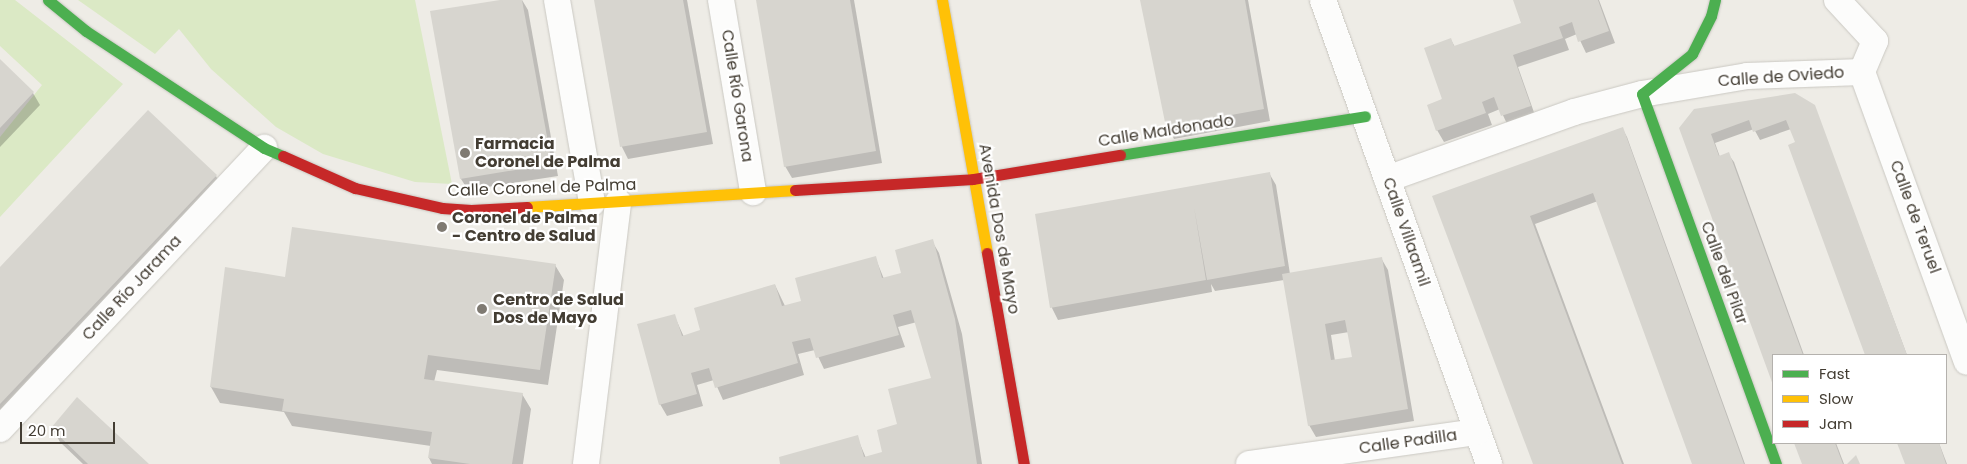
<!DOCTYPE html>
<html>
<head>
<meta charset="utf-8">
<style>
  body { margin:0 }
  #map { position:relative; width:1967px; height:464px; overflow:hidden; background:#eeece6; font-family:Poppins,sans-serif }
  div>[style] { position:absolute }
  .green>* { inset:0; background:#dbe9c5 }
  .shadow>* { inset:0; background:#0003 }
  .building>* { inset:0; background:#d7d5cf }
  .roads { filter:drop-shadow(0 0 1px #cac8c2) drop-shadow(0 0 1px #cac8c2) }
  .street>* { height:26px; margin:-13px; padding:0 13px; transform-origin:13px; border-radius:13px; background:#fcfcfb }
  .fast>* { height:11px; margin:-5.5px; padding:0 5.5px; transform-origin:5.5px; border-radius:5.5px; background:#4caf50 }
  .slow>* { height:11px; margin:-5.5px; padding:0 5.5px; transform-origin:5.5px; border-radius:5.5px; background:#ffc107 }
  .jam>* { height:11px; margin:-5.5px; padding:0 5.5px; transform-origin:5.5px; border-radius:5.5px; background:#c62828 }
  .dots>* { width:14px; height:14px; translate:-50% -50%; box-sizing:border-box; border:2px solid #fff; border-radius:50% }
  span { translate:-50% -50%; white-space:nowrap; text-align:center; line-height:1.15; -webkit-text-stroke:4.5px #fff; paint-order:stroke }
  .street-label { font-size:16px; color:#433d33 }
  .poi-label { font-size:16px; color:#433d33; font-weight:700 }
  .left { translate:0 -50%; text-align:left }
  .legend { position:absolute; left:1772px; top:354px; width:175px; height:90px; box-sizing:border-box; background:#fff; border:1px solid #b4b1ad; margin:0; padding:6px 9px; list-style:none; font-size:15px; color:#433d33 }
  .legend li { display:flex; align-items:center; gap:10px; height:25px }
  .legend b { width:25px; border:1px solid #b4b1ad }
  .scale { position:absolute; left:20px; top:422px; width:95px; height:22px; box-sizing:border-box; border:2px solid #433d33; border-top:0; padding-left:6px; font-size:15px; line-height:18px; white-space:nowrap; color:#433d33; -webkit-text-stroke:4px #fff; paint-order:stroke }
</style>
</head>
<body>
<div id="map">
  <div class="green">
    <div style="clip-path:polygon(0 0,15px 0,123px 84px,0 217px,0 137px,42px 85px,0 46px)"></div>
    <div style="clip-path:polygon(78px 0,415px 0,452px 184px,415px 182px,323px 154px,276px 127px,211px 69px,179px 29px,155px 54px)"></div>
  </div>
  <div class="shadow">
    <div style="clip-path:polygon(508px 0,522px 0,528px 10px,558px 176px,468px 190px,461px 179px)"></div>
    <div style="clip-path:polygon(596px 0,687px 0,713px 144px,628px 159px,622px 147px)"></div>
    <div style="clip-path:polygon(758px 0,854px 0,882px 163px,792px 178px,785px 166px)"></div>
    <div style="clip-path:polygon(1144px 0,1248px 0,1270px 121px,1174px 139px,1167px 127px)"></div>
    <div style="clip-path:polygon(1514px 0,1599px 0,1615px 43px,1586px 53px,1577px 34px,1565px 39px,1569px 50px,1518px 67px,1536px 118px,1509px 128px,1500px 109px,1488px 114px,1492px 125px,1444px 142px,1437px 130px,1451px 40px,1455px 47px,1522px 24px)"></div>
    <div style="clip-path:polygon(0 61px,33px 93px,40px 105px,0 147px)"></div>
    <div style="clip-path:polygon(1814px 106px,1907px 355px,1866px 355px,1790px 145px,1796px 143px,1791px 129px,1760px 140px,1754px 129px,1715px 143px,1720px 157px,1728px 154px,1734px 162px,1804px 355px,1773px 355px,1773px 382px,1681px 129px)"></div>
    <div style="clip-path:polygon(1622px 128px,1627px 137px,1745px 464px,1693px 464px,1598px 201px,1535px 224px,1624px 464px,1534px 464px,1434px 197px)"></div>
    <div style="clip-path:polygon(evenodd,1269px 173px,1276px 185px,1290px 274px,1381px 258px,1388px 270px,1414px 421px,1316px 437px,1309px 425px,1284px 280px,1215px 291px,1211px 284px,1212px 292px,1058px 320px,1052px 308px,1036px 215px,1269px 173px,1349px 332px,1354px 358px,1335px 361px,1331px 335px,1349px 332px)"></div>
    <div style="clip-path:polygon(216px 176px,222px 188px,0 422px,0 269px)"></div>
    <div style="clip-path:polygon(932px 241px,939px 253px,962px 334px,982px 464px,781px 464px,857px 437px,866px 458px,884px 453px,899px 425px,932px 379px,917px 322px,898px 327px,905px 347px,824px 369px,815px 350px,798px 354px,804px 375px,723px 400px,714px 380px,697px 385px,703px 406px,667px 416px,660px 404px,674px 315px,684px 337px,701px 331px,775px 285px,785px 306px,802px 302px,875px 257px,884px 279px,902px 274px)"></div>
    <div style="clip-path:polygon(555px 265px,564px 280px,548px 385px,437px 370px,434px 382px,522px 394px,531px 409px,523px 464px,432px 464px,429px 458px,431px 446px,292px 426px,284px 412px,220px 403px,211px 387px,286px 278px)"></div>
    <div style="clip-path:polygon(52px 428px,147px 464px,83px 464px,60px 442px)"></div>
    <div style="clip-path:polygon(1795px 443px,1836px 443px,1844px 464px,1803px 464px)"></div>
    <div style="clip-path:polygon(1898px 443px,1939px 443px,1947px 464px,1906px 464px)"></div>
  </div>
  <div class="building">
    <div style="clip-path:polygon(500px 0,522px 0,552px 164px,460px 179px,430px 11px)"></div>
    <div style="clip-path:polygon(594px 0,683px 0,707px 132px,620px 147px)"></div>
    <div style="clip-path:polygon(756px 0,850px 0,876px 151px,784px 167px)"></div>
    <div style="clip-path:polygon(1140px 0,1245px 0,1264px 109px,1166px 127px)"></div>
    <div style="clip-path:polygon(1513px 0,1598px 0,1609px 31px,1578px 42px,1572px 22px,1559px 27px,1563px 38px,1513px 55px,1531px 106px,1501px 116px,1494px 97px,1482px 102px,1486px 113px,1436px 131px,1427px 105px,1442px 99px,1424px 48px,1451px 38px,1454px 46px,1521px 23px)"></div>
    <div style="clip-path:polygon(0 59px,34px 92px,0 128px)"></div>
    <div style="clip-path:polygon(1795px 93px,1815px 105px,1907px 355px,1865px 355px,1788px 145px,1795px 142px,1786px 120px,1753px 132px,1749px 120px,1711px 134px,1719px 156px,1729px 152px,1803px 355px,1773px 355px,1773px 385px,1679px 128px,1694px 109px)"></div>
    <div style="clip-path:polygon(148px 110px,217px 175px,0 404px,0 267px)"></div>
    <div style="clip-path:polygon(1623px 127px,1645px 189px,1744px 464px,1692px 464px,1593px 193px,1530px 216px,1622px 464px,1533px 464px,1432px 196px)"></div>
    <div style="clip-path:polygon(1270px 172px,1285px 266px,1207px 280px,1194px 207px,1206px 280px,1050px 308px,1035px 214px)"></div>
    <div style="clip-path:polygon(292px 227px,556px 264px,540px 370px,428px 355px,424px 379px,523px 393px,512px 464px,470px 464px,428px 458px,432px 432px,282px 411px,284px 399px,210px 387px,225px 267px,285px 277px)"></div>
    <div style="clip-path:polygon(933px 239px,955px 319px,977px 464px,780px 464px,779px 457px,858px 435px,864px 457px,882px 452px,877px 430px,897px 424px,888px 389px,931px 378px,911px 310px,893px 315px,899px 335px,816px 358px,810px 338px,792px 342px,798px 363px,715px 388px,709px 368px,691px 373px,697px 394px,659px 405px,637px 324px,675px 314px,682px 336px,700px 330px,694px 308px,775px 284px,782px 306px,801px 301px,795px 278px,876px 256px,882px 278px,901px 273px,895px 250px)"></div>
    <div style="clip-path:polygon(evenodd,1382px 257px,1408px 409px,1308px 426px,1282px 274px,1382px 257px,1345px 320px,1352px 357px,1331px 360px,1325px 324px,1345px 320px)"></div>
    <div style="clip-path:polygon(77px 397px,149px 464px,88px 464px,51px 428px)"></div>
    <div style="clip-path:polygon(1794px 443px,1835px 443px,1843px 464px,1802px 464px)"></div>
    <div style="clip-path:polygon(1897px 443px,1939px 443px,1946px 464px,1905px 464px)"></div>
    <div style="clip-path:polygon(1856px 455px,1860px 464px,1847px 464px)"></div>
  </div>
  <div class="roads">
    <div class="street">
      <div style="left:557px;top:0;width:206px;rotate:80.2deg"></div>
      <div style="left:721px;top:0;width:195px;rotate:80.5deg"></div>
      <div style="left:1323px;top:0;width:493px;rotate:70.3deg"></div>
      <div style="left:1837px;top:0;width:56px;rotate:47.2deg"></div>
      <div style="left:1875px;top:41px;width:34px;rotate:113deg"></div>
      <div style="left:1862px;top:72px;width:308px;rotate:70.1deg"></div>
      <div style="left:1387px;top:179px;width:199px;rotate:-19.7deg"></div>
      <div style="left:1574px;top:112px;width:70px;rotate:-14.8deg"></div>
      <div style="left:1642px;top:94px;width:107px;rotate:-9.7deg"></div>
      <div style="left:1747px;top:76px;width:115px;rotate:-2deg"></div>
      <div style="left:0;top:429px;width:386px;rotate:-46.8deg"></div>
      <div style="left:586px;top:464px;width:264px;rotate:-83deg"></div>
      <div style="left:1249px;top:464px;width:230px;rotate:-8deg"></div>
    </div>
    <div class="fast">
      <div style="left:48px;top:0;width:49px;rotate:39.2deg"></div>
      <div style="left:86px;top:31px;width:213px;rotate:33.3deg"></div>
      <div style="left:264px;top:148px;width:21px;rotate:23deg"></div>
      <div style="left:1715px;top:0;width:16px;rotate:104deg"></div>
      <div style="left:1711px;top:16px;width:42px;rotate:116.6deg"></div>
      <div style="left:1692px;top:54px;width:64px;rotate:141.3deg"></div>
      <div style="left:1642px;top:94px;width:394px;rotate:70.1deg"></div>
      <div style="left:1120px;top:155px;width:248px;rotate:-9deg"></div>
    </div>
    <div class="slow">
      <div style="left:942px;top:0;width:257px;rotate:79.9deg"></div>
      <div style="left:527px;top:207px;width:269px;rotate:-3.6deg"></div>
    </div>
    <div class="jam">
      <div style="left:283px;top:156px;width:79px;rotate:24deg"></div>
      <div style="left:355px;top:188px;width:89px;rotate:12.9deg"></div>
      <div style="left:442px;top:208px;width:29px;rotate:4deg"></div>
      <div style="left:471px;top:210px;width:56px;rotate:-3.1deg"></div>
      <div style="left:795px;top:190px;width:178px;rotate:-3.5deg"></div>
      <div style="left:973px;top:179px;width:149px;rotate:-9.3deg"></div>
      <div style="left:987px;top:253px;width:214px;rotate:80.1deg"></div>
    </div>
  </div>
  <div class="dots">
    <div style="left:465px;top:153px;background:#7f7a72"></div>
    <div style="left:442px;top:227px;background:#7f7a72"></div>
    <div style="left:482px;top:309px;background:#7f7a72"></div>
  </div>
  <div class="street-label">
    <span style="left:1781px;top:77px;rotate:-4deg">Calle de Oviedo</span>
    <span style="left:737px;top:96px;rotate:81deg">Calle Río Garona</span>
    <span style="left:1166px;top:131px;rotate:-9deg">Calle Maldonado</span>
    <span style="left:542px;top:188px;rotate:-2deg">Calle Coronel de Palma</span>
    <span style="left:1915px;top:217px;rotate:70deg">Calle de Teruel</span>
    <span style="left:999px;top:229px;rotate:80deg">Avenida Dos de Mayo</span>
    <span style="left:1406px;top:232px;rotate:71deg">Calle Villaamil</span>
    <span style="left:1724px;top:273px;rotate:70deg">Calle del Pilar</span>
    <span style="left:132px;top:288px;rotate:-47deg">Calle Río Jarama</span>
    <span style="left:1408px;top:442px;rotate:-8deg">Calle Padilla</span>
  </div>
  <div class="poi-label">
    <span class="left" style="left:475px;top:153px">Farmacia<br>Coronel de Palma</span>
    <span class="left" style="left:452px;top:227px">Coronel de Palma<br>- Centro de Salud</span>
    <span class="left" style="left:493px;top:309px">Centro de Salud<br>Dos de Mayo</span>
  </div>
  <ul class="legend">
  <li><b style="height:6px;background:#4caf50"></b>Fast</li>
  <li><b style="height:6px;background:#ffc107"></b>Slow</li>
  <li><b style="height:6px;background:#c62828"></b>Jam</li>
  </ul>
  <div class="scale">20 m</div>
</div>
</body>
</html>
